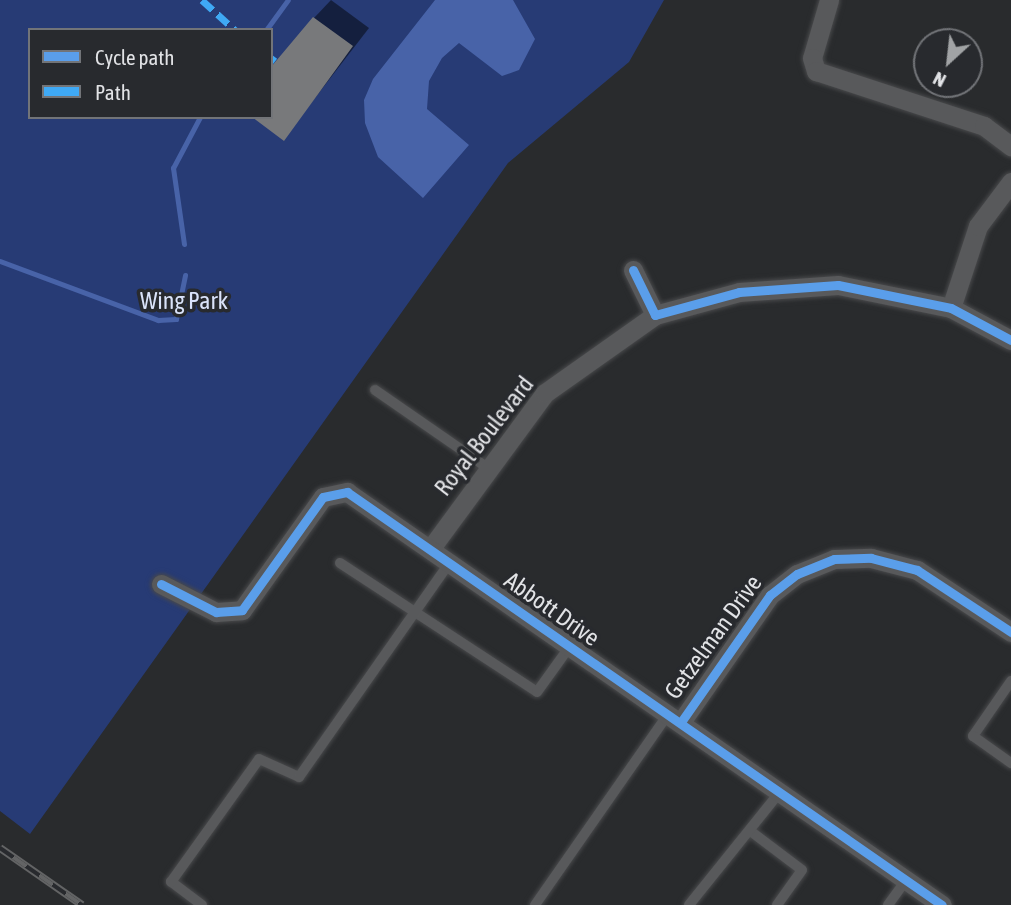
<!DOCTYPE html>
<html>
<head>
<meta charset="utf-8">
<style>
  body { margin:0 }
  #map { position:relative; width:1011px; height:905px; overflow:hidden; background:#292b2d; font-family:"Asap Condensed",sans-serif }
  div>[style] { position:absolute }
  .green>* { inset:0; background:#273b75 }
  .water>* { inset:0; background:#4863a8 }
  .shadow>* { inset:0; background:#0007 }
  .stream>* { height:5px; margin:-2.5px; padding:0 2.5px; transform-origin:2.5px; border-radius:2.5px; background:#4863a8 }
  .building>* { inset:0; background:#78797b }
  .roads { filter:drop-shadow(0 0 2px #48494b) drop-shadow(0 0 2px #48494b) }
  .service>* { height:10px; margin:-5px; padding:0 5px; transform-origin:5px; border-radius:5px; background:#58595b }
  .minor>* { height:19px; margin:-9.5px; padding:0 9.5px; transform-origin:9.5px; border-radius:9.5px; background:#58595b }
  .rail>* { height:8px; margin-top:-4px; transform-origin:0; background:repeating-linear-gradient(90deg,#282a2e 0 16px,#636465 0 32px); box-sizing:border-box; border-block:2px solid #636465 }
  .quiet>* { height:7px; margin-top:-3.5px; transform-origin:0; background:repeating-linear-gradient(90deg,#3fa9f5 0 14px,transparent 0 21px) }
  .cycleway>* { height:9px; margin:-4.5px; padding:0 4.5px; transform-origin:4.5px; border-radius:4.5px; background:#5a9eea }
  span { translate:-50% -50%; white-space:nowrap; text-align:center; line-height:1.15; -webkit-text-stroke:7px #282a2e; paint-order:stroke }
  .park-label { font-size:24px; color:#dae3f9 }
  .street-label { font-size:24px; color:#e2e3e6 }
  .legend { position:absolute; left:28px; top:28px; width:245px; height:91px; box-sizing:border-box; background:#282a2e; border:2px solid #727478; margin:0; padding:9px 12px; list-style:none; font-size:21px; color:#e2e3e6 }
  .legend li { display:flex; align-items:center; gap:14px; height:35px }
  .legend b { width:35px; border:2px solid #727478 }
  .north { position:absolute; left:913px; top:28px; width:70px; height:70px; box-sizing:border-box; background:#282a2e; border:2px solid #727478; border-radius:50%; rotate:207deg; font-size:19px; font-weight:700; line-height:28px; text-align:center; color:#e2e3e6 }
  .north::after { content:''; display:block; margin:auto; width:24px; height:32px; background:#a1a3a5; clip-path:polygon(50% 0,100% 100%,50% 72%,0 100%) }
</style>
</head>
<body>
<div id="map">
  <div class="green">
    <div style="clip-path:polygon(evenodd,0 0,664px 0,629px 62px,508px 163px,30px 834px,0 811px,0 0,30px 30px,271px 30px,271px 117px,30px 117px,30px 30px)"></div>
  </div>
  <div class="water">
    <div style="clip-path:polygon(435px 0,513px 0,535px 39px,519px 70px,502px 76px,459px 43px,442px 58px,429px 81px,427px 109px,469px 145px,423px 198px,378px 157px,365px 123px,364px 100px,373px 79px)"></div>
  </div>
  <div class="shadow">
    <div style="clip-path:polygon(331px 0,369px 28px,284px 138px,271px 117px,314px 18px)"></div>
  </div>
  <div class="stream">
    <div style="left:266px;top:30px;width:37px;rotate:-54deg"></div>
    <div style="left:184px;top:244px;width:77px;rotate:-98.2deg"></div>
    <div style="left:173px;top:168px;width:58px;rotate:-62.1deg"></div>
    <div style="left:0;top:261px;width:169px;rotate:20.5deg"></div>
    <div style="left:158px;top:320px;width:18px;rotate:-3deg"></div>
    <div style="left:176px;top:319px;width:45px;rotate:-78.4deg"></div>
  </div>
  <div class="building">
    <div style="clip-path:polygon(313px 17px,353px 46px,284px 141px,252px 117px,271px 117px,271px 67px)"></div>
  </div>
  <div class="roads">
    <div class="service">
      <div style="left:375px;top:390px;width:135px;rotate:34.7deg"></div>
      <div style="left:340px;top:563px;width:235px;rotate:33.2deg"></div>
      <div style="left:537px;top:692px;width:57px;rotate:-54.3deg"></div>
      <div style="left:1011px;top:681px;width:67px;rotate:124.6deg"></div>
      <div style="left:973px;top:736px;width:47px;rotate:35.4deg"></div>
      <div style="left:753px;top:833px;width:61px;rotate:37.1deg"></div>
      <div style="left:802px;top:870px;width:43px;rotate:125.5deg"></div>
      <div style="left:202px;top:905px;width:39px;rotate:-143deg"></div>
      <div style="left:171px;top:882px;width:151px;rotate:-54.4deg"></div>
      <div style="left:259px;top:759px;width:44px;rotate:24.2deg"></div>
      <div style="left:299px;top:777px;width:263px;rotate:-54.9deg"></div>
      <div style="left:535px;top:905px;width:233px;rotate:-55.1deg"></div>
      <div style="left:689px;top:905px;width:145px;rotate:-51.2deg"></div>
      <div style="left:888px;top:905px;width:31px;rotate:-54deg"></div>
    </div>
    <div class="minor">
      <div style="left:829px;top:0;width:60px;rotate:106.3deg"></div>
      <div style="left:812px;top:58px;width:14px;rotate:73deg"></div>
      <div style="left:816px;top:71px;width:177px;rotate:18.1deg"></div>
      <div style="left:984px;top:126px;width:34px;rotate:37deg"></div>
      <div style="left:633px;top:270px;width:50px;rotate:63.9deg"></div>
      <div style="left:655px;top:315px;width:87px;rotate:-15.3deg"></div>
      <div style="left:739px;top:292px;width:99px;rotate:-4deg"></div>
      <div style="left:838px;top:285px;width:115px;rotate:11.5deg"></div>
      <div style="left:951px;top:308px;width:68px;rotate:28.1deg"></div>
      <div style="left:951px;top:308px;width:86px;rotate:-71.8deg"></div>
      <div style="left:978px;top:226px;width:55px;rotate:-53.1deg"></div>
      <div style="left:431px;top:548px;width:192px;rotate:-53.7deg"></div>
      <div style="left:545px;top:393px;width:135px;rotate:-35.3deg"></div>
      <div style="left:161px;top:584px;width:62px;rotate:27deg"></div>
      <div style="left:216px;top:612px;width:26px;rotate:-4deg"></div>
      <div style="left:242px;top:610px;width:139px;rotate:-54.4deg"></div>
      <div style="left:323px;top:497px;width:25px;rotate:-12deg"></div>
      <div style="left:347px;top:492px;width:724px;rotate:34.77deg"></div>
      <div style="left:681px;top:722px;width:155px;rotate:-55deg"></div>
      <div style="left:770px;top:595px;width:34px;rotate:-38deg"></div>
      <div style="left:797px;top:574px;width:40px;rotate:-22deg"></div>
      <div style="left:834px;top:559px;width:37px;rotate:-2deg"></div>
      <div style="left:871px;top:558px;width:48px;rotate:14.6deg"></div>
      <div style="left:917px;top:570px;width:113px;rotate:33.4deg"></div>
    </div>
  </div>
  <div class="rail">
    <div style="left:0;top:848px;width:100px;rotate:34.8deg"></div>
  </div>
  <div class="quiet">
    <div style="left:202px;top:0;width:45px;rotate:42.3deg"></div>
    <div style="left:271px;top:58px;width:5px;rotate:37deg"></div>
  </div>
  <div class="cycleway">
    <div style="left:633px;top:270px;width:50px;rotate:63.9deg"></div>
    <div style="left:655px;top:315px;width:87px;rotate:-15.3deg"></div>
    <div style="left:739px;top:292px;width:99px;rotate:-4deg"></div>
    <div style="left:838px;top:285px;width:115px;rotate:11.5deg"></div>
    <div style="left:951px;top:308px;width:68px;rotate:28.1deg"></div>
    <div style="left:161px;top:584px;width:62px;rotate:27deg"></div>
    <div style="left:216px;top:612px;width:26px;rotate:-4deg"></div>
    <div style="left:242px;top:610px;width:139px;rotate:-54.4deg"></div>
    <div style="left:323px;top:497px;width:25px;rotate:-12deg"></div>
    <div style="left:347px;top:492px;width:724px;rotate:34.77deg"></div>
    <div style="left:681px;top:722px;width:155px;rotate:-55deg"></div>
    <div style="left:770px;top:595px;width:34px;rotate:-38deg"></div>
    <div style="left:797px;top:574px;width:40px;rotate:-22deg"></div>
    <div style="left:834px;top:559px;width:37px;rotate:-2deg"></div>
    <div style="left:871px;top:558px;width:48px;rotate:14.6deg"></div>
    <div style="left:917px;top:570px;width:113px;rotate:33.4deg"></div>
  </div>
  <div class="park-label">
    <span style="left:184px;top:301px">Wing Park</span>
  </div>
  <div class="street-label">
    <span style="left:484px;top:436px;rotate:-52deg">Royal Boulevard</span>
    <span style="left:552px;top:609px;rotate:35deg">Abbott Drive</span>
    <span style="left:713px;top:637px;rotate:-54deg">Getzelman Drive</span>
  </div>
  <ul class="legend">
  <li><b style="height:9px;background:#5a9eea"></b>Cycle path</li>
  <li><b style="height:9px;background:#3fa9f5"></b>Path</li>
  </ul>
  <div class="north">N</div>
</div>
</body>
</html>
